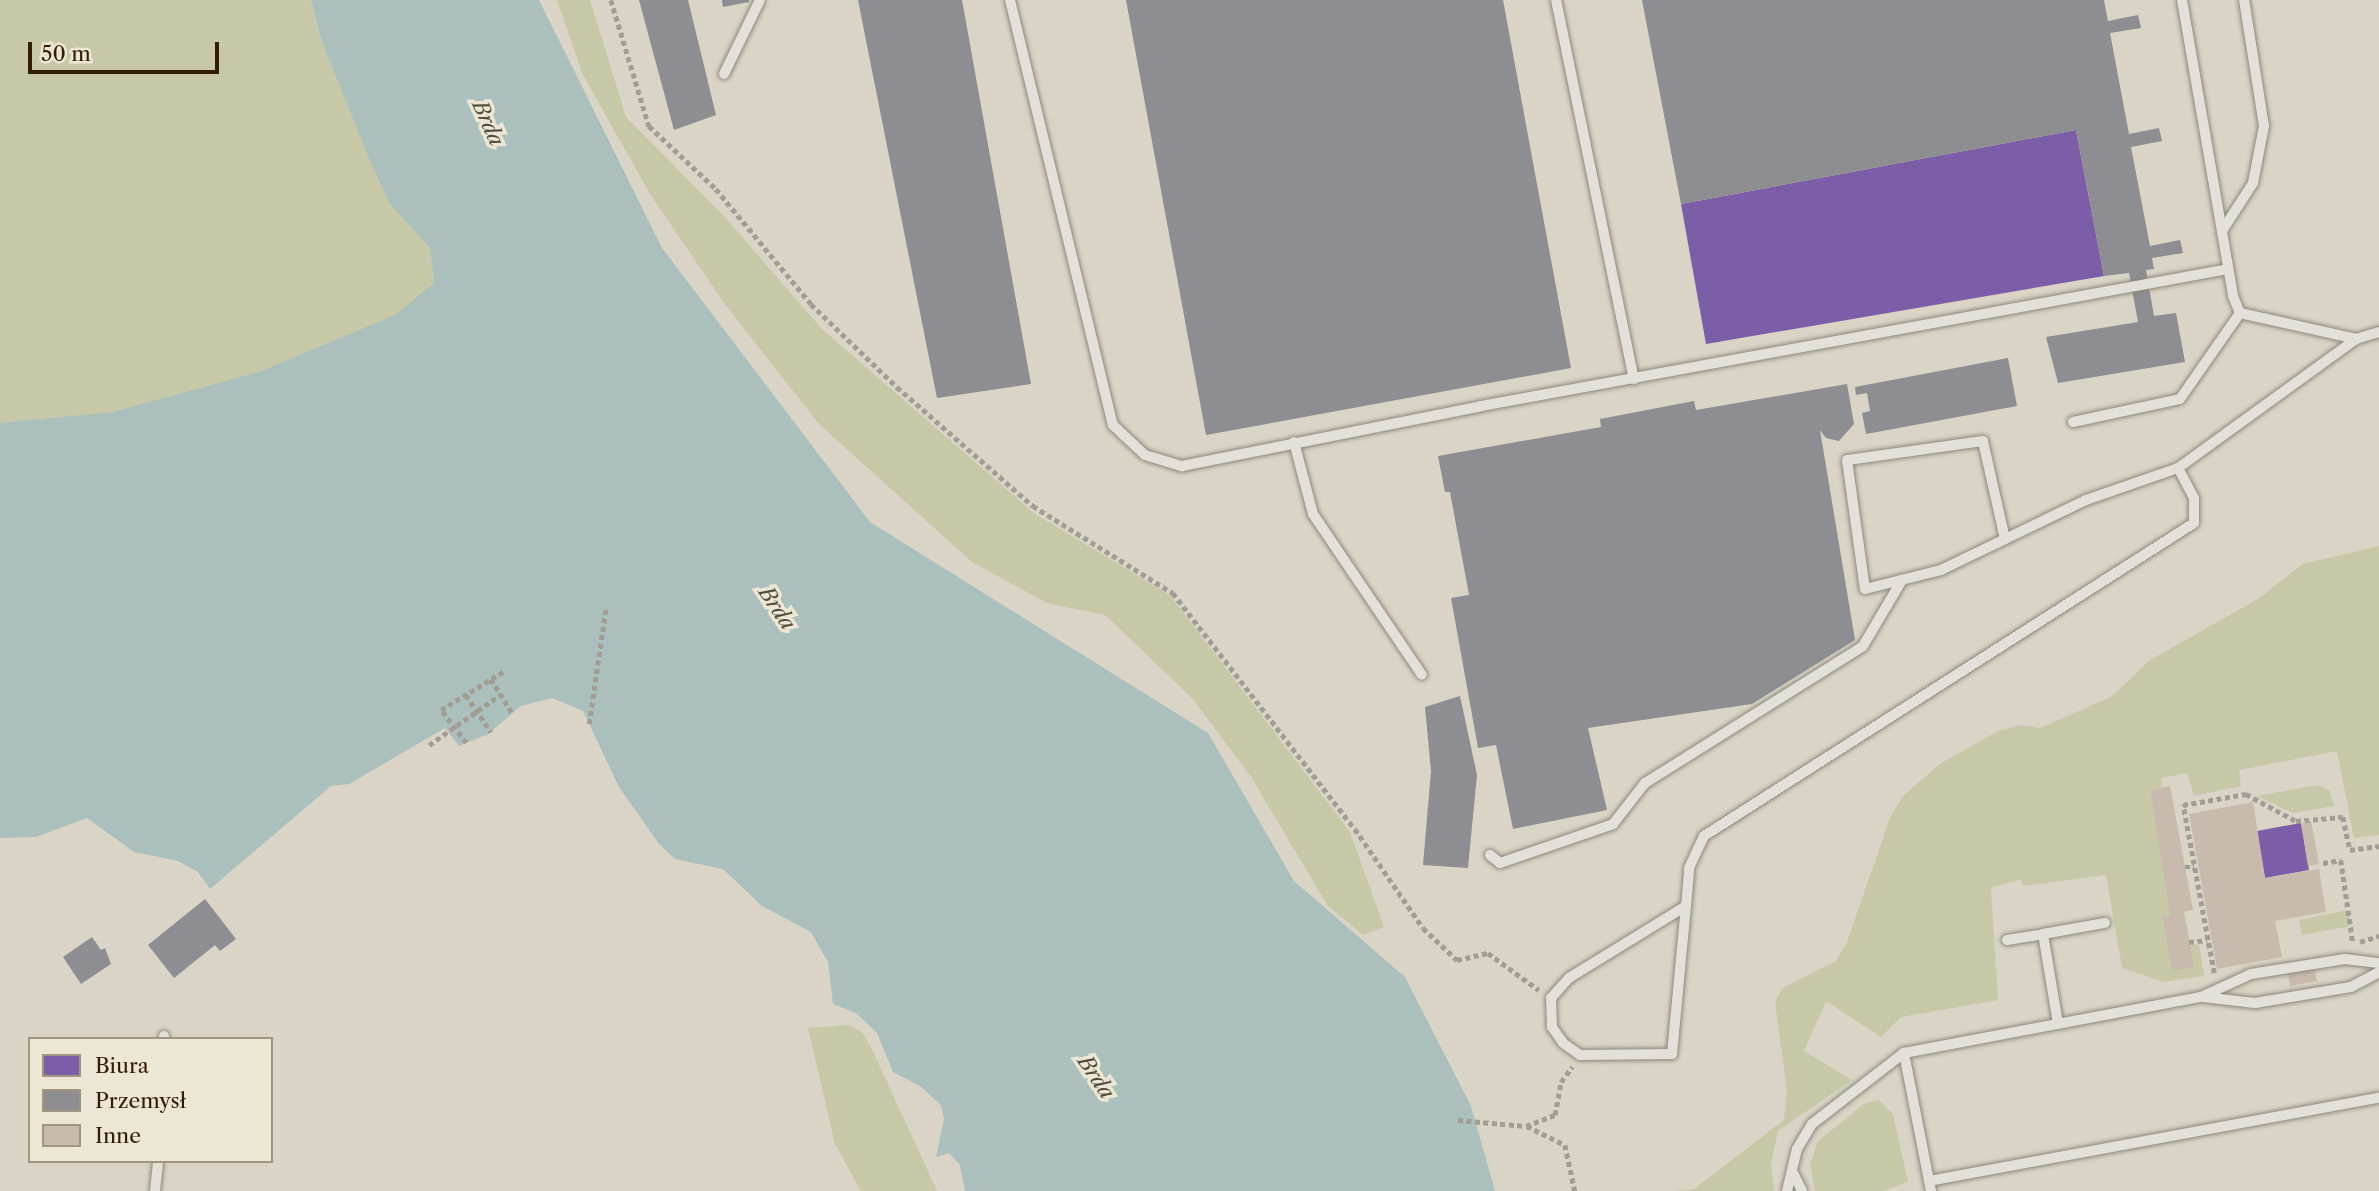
<!DOCTYPE html>
<html>
<head>
<meta charset="utf-8">
<style>
  body { margin:0 }
  #map { position:relative; width:2379px; height:1191px; overflow:hidden; background:#d9d4c5; font-family:"Libre Caslon Text",serif }
  div>[style] { position:absolute }
  .green>* { inset:0; background:#c6c8a7 }
  .water>* { inset:0; background:#abc0bd }
  .offices>* { inset:0; background:#7b5ea7 }
  .industry>* { inset:0; background:#8d8d92 }
  .building>* { inset:0; background:#c8baad }
  .path>* { height:4.5px; margin-top:-2.25px; transform-origin:0; background:repeating-linear-gradient(90deg,#a19c94 0 5px,transparent 0 8.5px) }
  .roads { filter:drop-shadow(0 0 2px #8e887c) drop-shadow(0 0 2px #8e887c) }
  .service>* { height:10px; margin:-5px; padding:0 5px; transform-origin:5px; border-radius:5px; background:#e2e0d9 }
  span { translate:-50% -50%; white-space:nowrap; text-align:center; line-height:1.15; -webkit-text-stroke:7px #ece6d4; paint-order:stroke }
  .water-label { font-size:21px; color:#504b3a; font-style:italic }
  .legend { position:absolute; left:28px; top:1037px; width:245px; height:126px; box-sizing:border-box; background:#ece6d4; border:2px solid #a29580; margin:0; padding:9px 12px; list-style:none; font-size:21px; color:#321c03 }
  .legend li { display:flex; align-items:center; gap:14px; height:35px }
  .legend b { width:35px; border:2px solid #a29580 }
  .scale { position:absolute; left:28px; top:42px; width:191px; height:32px; box-sizing:border-box; border:4px solid #321c03; border-top:0; padding-left:9px; font-size:21px; line-height:24px; white-space:nowrap; color:#321c03; -webkit-text-stroke:5px #ece6d4; paint-order:stroke }
</style>
</head>
<body>
<div id="map">
  <div class="green">
    <div style="clip-path:polygon(0 0,311px 0,322px 42px,390px 204px,430px 248px,434px 284px,455px 329px,0 490px)"></div>
    <div style="clip-path:polygon(557px 0,590px 0,626px 117px,723px 215px,822px 329px,1035px 514px,1170px 595px,1350px 832px,1384px 927px,1363px 935px,1328px 906px,1251px 777px,1192px 698px,1105px 615px,1047px 603px,972px 562px,819px 424px,724px 303px,650px 194px,583px 75px)"></div>
    <div style="clip-path:polygon(2379px 546px,2379px 835px,2354px 838px,2337px 751px,2239px 770px,2241px 786px,2194px 796px,2187px 773px,2161px 778px,2162px 787px,2150px 790px,2170px 915px,2162px 917px,2172px 970px,2194px 967px,2190px 945px,2199px 944px,2204px 976px,2163px 982px,2122px 968px,2106px 875px,2023px 886px,2021px 879px,1991px 888px,1998px 1000px,1901px 1017px,1881px 1037px,1826px 1001px,1804px 1051px,1852px 1080px,1778px 1131px,1771px 1164px,1774px 1191px,1673px 1191px,1694px 1189px,1784px 1120px,1787px 1091px,1775px 1002px,1783px 988px,1836px 961px,1847px 942px,1891px 815px,1904px 795px,1940px 764px,1998px 731px,2021px 725px,2040px 728px,2111px 697px,2150px 660px,2258px 599px,2303px 564px)"></div>
    <div style="clip-path:polygon(2318px 785px,2329px 790px,2334px 806px,2293px 813px,2257px 796px)"></div>
    <div style="clip-path:polygon(2348px 910px,2351px 926px,2302px 935px,2299px 920px)"></div>
    <div style="clip-path:polygon(849px 1025px,863px 1033px,875px 1056px,937px 1191px,861px 1191px,835px 1144px,808px 1028px)"></div>
    <div style="clip-path:polygon(1879px 1100px,1893px 1114px,1908px 1182px,1883px 1191px,1815px 1191px,1810px 1164px,1818px 1141px,1864px 1104px)"></div>
  </div>
  <div class="water">
    <div style="clip-path:polygon(311px 0,539px 0,662px 248px,870px 522px,1208px 733px,1294px 881px,1405px 977px,1471px 1106px,1495px 1191px,965px 1191px,960px 1165px,949px 1153px,936px 1157px,944px 1119px,941px 1105px,920px 1086px,893px 1072px,877px 1033px,856px 1013px,833px 1004px,828px 962px,811px 932px,762px 906px,723px 869px,675px 859px,659px 844px,619px 787px,583px 711px,552px 698px,521px 706px,488px 734px,459px 746px,445px 728px,349px 784px,331px 786px,210px 889px,198px 872px,178px 861px,134px 852px,87px 818px,36px 837px,0 838px,0 423px,113px 412px,259px 372px,395px 315px,434px 283px,430px 248px,390px 204px,370px 161px,322px 42px)"></div>
  </div>
  <div class="offices">
    <div style="clip-path:polygon(2076px 130px,2104px 276px,1706px 344px,1681px 204px)"></div>
    <div style="clip-path:polygon(2301px 823px,2309px 870px,2265px 878px,2257px 831px)"></div>
  </div>
  <div class="industry">
    <div style="clip-path:polygon(639px 0,688px 0,716px 115px,674px 130px)"></div>
    <div style="clip-path:polygon(722px 0,749px 0,749px 2px,723px 7px)"></div>
    <div style="clip-path:polygon(858px 0,962px 0,1031px 384px,937px 398px)"></div>
    <div style="clip-path:polygon(1126px 0,1503px 0,1571px 368px,1206px 435px)"></div>
    <div style="clip-path:polygon(1642px 0,2104px 0,2108px 21px,2138px 15px,2141px 28px,2110px 33px,2129px 134px,2159px 128px,2162px 141px,2131px 147px,2150px 246px,2180px 240px,2183px 253px,2152px 258px,2154px 269px,2146px 270px,2154px 316px,2176px 313px,2185px 362px,2058px 383px,2046px 337px,2138px 322px,2129px 273px,2104px 276px,2076px 130px,1681px 204px)"></div>
    <div style="clip-path:polygon(2008px 358px,2017px 406px,1866px 434px,1862px 413px,1870px 411px,1867px 393px,1856px 395px,1855px 387px)"></div>
    <div style="clip-path:polygon(1847px 384px,1854px 424px,1839px 441px,1826px 438px,1820px 430px,1855px 640px,1752px 704px,1588px 728px,1607px 810px,1513px 829px,1496px 745px,1478px 748px,1451px 598px,1469px 595px,1450px 492px,1445px 492px,1438px 456px,1601px 427px,1600px 419px,1694px 401px,1696px 410px)"></div>
    <div style="clip-path:polygon(1460px 696px,1477px 775px,1468px 868px,1423px 865px,1431px 771px,1425px 707px)"></div>
    <div style="clip-path:polygon(205px 899px,236px 939px,220px 951px,215px 945px,174px 978px,148px 945px)"></div>
    <div style="clip-path:polygon(92px 937px,101px 950px,105px 948px,111px 964px,81px 984px,63px 957px)"></div>
  </div>
  <div class="building">
    <div style="clip-path:polygon(2170px 786px,2193px 910px,2184px 912px,2194px 967px,2172px 971px,2162px 916px,2170px 915px,2150px 790px)"></div>
    <div style="clip-path:polygon(2253px 802px,2265px 878px,2319px 869px,2326px 912px,2275px 921px,2282px 957px,2217px 969px,2189px 814px)"></div>
    <div style="clip-path:polygon(2311px 821px,2319px 864px,2308px 866px,2301px 823px)"></div>
    <div style="clip-path:polygon(2314px 968px,2317px 981px,2290px 986px,2288px 973px)"></div>
  </div>
  <div class="path">
    <div style="left:611px;top:0;width:132px;rotate:73.2deg"></div>
    <div style="left:649px;top:126px;width:92px;rotate:43.2deg"></div>
    <div style="left:716px;top:189px;width:149px;rotate:50.4deg"></div>
    <div style="left:811px;top:304px;width:120px;rotate:44deg"></div>
    <div style="left:897px;top:387px;width:181px;rotate:41.2deg"></div>
    <div style="left:1033px;top:506px;width:165px;rotate:31.9deg"></div>
    <div style="left:1173px;top:593px;width:298px;rotate:52.4deg"></div>
    <div style="left:1355px;top:829px;width:120px;rotate:55.5deg"></div>
    <div style="left:1423px;top:928px;width:47px;rotate:43.3deg"></div>
    <div style="left:1457px;top:960px;width:32px;rotate:-13deg"></div>
    <div style="left:1488px;top:953px;width:63px;rotate:36deg"></div>
    <div style="left:491px;top:679px;width:40px;rotate:58deg"></div>
    <div style="left:466px;top:695px;width:45px;rotate:56deg"></div>
    <div style="left:589px;top:724px;width:117px;rotate:-81.7deg"></div>
    <div style="left:466px;top:743px;width:41px;rotate:-127.1deg"></div>
    <div style="left:441px;top:710px;width:76px;rotate:-31.6deg"></div>
    <div style="left:429px;top:745px;width:87px;rotate:-35.2deg"></div>
    <div style="left:2323px;top:863px;width:18px;rotate:-9deg"></div>
    <div style="left:2341px;top:860px;width:84px;rotate:81.8deg"></div>
    <div style="left:2185px;top:867px;width:9px"></div>
    <div style="left:2189px;top:942px;width:18px;rotate:-6deg"></div>
    <div style="left:2360px;top:942px;width:20px;rotate:-18deg"></div>
    <div style="left:2214px;top:973px;width:171px;rotate:-100.5deg"></div>
    <div style="left:2183px;top:805px;width:64px;rotate:-9.9deg"></div>
    <div style="left:2246px;top:794px;width:57px;rotate:28.4deg"></div>
    <div style="left:2296px;top:821px;width:47px;rotate:-4.9deg"></div>
    <div style="left:2343px;top:817px;width:34px;rotate:78deg"></div>
    <div style="left:2350px;top:850px;width:29px;rotate:-8deg"></div>
    <div style="left:1458px;top:1120px;width:68px;rotate:5deg"></div>
    <div style="left:1526px;top:1126px;width:31px;rotate:-21deg"></div>
    <div style="left:1555px;top:1115px;width:34px;rotate:-80deg"></div>
    <div style="left:1561px;top:1082px;width:19px;rotate:-54deg"></div>
    <div style="left:1527px;top:1126px;width:42px;rotate:26.6deg"></div>
    <div style="left:1565px;top:1145px;width:47px;rotate:77.7deg"></div>
  </div>
  <div class="roads">
    <div class="service">
      <div style="left:1010px;top:0;width:437px;rotate:76.4deg"></div>
      <div style="left:1113px;top:425px;width:44px;rotate:43.2deg"></div>
      <div style="left:1145px;top:455px;width:39px;rotate:17deg"></div>
      <div style="left:1182px;top:466px;width:305px;rotate:-11.3deg"></div>
      <div style="left:1481px;top:406px;width:759px;rotate:-10.39deg"></div>
      <div style="left:1556px;top:0;width:387px;rotate:78.4deg"></div>
      <div style="left:2182px;top:0;width:300px;rotate:80.2deg"></div>
      <div style="left:2233px;top:296px;width:18px;rotate:68deg"></div>
      <div style="left:2240px;top:313px;width:119px;rotate:12.6deg"></div>
      <div style="left:2356px;top:339px;width:24px;rotate:-17deg"></div>
      <div style="left:724px;top:74px;width:82px;rotate:-64.1deg"></div>
      <div style="left:2222px;top:231px;width:57px;rotate:-57.1deg"></div>
      <div style="left:2253px;top:183px;width:58px;rotate:-79.1deg"></div>
      <div style="left:2264px;top:126px;width:128px;rotate:-99deg"></div>
      <div style="left:2073px;top:422px;width:109px;rotate:-12.1deg"></div>
      <div style="left:2180px;top:399px;width:105px;rotate:-55.1deg"></div>
      <div style="left:1294px;top:442px;width:74px;rotate:75.2deg"></div>
      <div style="left:1313px;top:514px;width:194px;rotate:55.9deg"></div>
      <div style="left:2005px;top:539px;width:100px;rotate:-102.7deg"></div>
      <div style="left:1983px;top:441px;width:137px;rotate:172deg"></div>
      <div style="left:1847px;top:460px;width:130px;rotate:82.1deg"></div>
      <div style="left:1865px;top:589px;width:78px;rotate:-14deg"></div>
      <div style="left:1941px;top:570px;width:161px;rotate:-25.8deg"></div>
      <div style="left:2086px;top:500px;width:97px;rotate:-19.2deg"></div>
      <div style="left:2178px;top:468px;width:220px;rotate:-35.9deg"></div>
      <div style="left:1490px;top:855px;width:13px;rotate:39deg"></div>
      <div style="left:1500px;top:863px;width:120px;rotate:-19deg"></div>
      <div style="left:1613px;top:824px;width:52px;rotate:-52deg"></div>
      <div style="left:1645px;top:783px;width:257px;rotate:-32.1deg"></div>
      <div style="left:1863px;top:646px;width:77px;rotate:-59.4deg"></div>
      <div style="left:1686px;top:906px;width:137px;rotate:148.4deg"></div>
      <div style="left:1569px;top:978px;width:27px;rotate:132deg"></div>
      <div style="left:1551px;top:998px;width:29px;rotate:88deg"></div>
      <div style="left:1552px;top:1027px;width:19px;rotate:55deg"></div>
      <div style="left:1563px;top:1043px;width:21px;rotate:35deg"></div>
      <div style="left:1580px;top:1055px;width:92px;rotate:-0.6deg"></div>
      <div style="left:1672px;top:1054px;width:149px;rotate:-84.6deg"></div>
      <div style="left:1686px;top:906px;width:38px;rotate:-85deg"></div>
      <div style="left:1689px;top:868px;width:35px;rotate:-65deg"></div>
      <div style="left:1704px;top:836px;width:581px;rotate:-32.57deg"></div>
      <div style="left:2194px;top:523px;width:25px;rotate:-90deg"></div>
      <div style="left:2194px;top:498px;width:34px;rotate:-118deg"></div>
      <div style="left:2043px;top:934px;width:63px;rotate:-10.1deg"></div>
      <div style="left:2007px;top:940px;width:36px;rotate:-9deg"></div>
      <div style="left:2043px;top:934px;width:91px;rotate:80.5deg"></div>
      <div style="left:2203px;top:997px;width:52px;rotate:6.6deg"></div>
      <div style="left:2255px;top:1003px;width:97px;rotate:-9.5deg"></div>
      <div style="left:2351px;top:987px;width:32px;rotate:-28deg"></div>
      <div style="left:164px;top:1036px;width:3px;rotate:90deg"></div>
      <div style="left:1792px;top:1171px;width:22px;rotate:63deg"></div>
      <div style="left:1929px;top:1181px;width:458px;rotate:-10.5deg"></div>
      <div style="left:155px;top:1191px;width:30px;rotate:-84deg"></div>
      <div style="left:1787px;top:1191px;width:43px;rotate:-76.6deg"></div>
      <div style="left:1797px;top:1149px;width:29px;rotate:-59deg"></div>
      <div style="left:1812px;top:1124px;width:116px;rotate:-37.7deg"></div>
      <div style="left:1931px;top:1191px;width:141px;rotate:-101.1deg"></div>
      <div style="left:1904px;top:1053px;width:302px;rotate:-10.7deg"></div>
      <div style="left:2201px;top:997px;width:55px;rotate:-24.7deg"></div>
      <div style="left:2251px;top:974px;width:95px;rotate:-9.1deg"></div>
      <div style="left:2345px;top:959px;width:34px;rotate:7deg"></div>
    </div>
  </div>
  <div class="water-label">
    <span style="left:488px;top:123px;rotate:66deg">Brda</span>
    <span style="left:777px;top:608px;rotate:56deg">Brda</span>
    <span style="left:1096px;top:1077px;rotate:56deg">Brda</span>
  </div>
  <ul class="legend">
  <li><b style="height:19px;background:#7b5ea7"></b>Biura</li>
  <li><b style="height:19px;background:#8d8d92"></b>Przemysł</li>
  <li><b style="height:19px;background:#c8baad"></b>Inne</li>
  </ul>
  <div class="scale">50 m</div>
</div>
</body>
</html>
